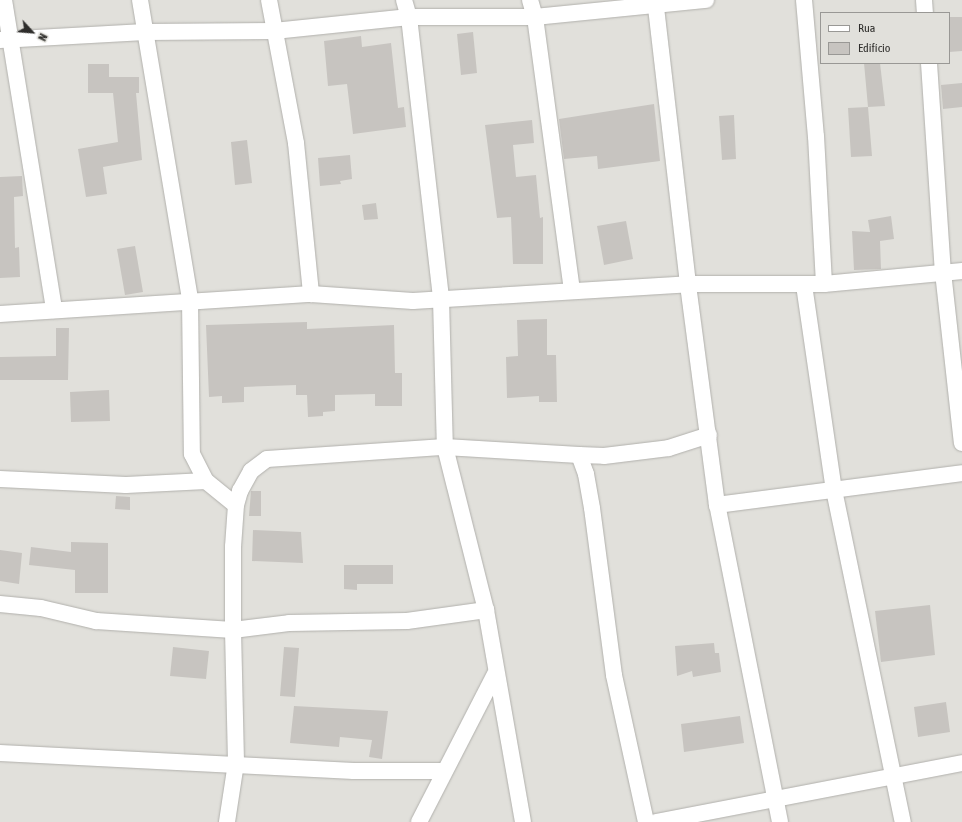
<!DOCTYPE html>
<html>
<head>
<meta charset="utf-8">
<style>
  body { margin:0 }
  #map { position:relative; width:962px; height:822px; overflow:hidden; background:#e1e0db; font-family:"Asap Condensed",sans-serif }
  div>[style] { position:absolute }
  .building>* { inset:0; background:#c7c4c0 }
  .roads { filter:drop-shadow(0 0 1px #b1b0ac) drop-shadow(0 0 1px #b1b0ac) }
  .street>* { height:16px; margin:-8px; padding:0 8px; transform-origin:8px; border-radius:8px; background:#fff }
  span { translate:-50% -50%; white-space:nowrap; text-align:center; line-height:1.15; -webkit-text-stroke:3px #e1e0db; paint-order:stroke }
  .legend { position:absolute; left:820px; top:12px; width:130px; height:52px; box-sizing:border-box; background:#e1e0db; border:1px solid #999895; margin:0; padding:5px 7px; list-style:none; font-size:12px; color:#2e2d2b }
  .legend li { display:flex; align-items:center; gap:8px; height:20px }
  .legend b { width:20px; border:1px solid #999895 }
  .north { position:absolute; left:12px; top:12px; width:40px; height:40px; -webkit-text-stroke:3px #e1e0db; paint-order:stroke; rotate:116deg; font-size:11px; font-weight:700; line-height:16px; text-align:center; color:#2e2d2b }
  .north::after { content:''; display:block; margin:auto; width:14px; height:18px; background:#2e2d2b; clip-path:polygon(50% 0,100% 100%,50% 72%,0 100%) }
</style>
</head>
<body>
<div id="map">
  <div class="building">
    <div style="clip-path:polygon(949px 17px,962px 17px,962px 51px,949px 52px)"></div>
    <div style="clip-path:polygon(473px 32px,477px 73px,461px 75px,457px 34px)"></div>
    <div style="clip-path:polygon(361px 36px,362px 47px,391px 43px,398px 108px,404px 107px,406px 127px,353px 134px,347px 84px,328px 86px,324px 41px)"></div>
    <div style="clip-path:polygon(864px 63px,880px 63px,885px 106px,868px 107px)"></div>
    <div style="clip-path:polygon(88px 64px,109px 64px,109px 77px,139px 77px,139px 93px,136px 93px,142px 160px,103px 167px,107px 194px,86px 197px,78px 149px,118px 142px,113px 93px,88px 93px)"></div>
    <div style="clip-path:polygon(962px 83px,962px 107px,943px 109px,941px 85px)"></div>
    <div style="clip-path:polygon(654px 104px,660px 161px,598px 169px,597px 156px,564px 159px,559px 119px)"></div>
    <div style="clip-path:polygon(868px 107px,872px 156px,851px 157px,848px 108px)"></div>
    <div style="clip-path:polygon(734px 115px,736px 159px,722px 160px,719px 116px)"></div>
    <div style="clip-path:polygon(532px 120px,534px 143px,513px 145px,516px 177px,536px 175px,540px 218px,543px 217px,543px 264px,513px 264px,511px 217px,497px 218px,485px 125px)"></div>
    <div style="clip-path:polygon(247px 140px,252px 183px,235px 185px,231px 142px)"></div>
    <div style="clip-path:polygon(350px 155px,352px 179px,340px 181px,341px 184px,320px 186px,318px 158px)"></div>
    <div style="clip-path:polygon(22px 176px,23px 196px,14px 197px,15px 248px,19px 247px,20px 277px,0 278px,0 177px)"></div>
    <div style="clip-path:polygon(376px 203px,378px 219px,364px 220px,362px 205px)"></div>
    <div style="clip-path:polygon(891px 216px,894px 239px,880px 241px,881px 269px,854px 270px,852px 231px,870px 232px,868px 220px)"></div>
    <div style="clip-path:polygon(626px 221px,633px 259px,604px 265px,597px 226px)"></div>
    <div style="clip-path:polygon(135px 246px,143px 292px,125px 295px,117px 249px)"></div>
    <div style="clip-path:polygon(547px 319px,547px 355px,556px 355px,557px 402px,539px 402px,539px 396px,507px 398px,506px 357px,518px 356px,517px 320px)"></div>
    <div style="clip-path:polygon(307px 322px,307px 329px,394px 325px,395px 373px,402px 373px,402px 406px,375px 406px,375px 394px,335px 395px,335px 411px,323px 412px,323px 416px,308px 417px,307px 395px,296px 395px,296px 385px,244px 387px,244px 402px,222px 403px,222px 396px,209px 397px,206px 325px)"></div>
    <div style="clip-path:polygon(56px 328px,69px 328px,68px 380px,0 380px,0 357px,56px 356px)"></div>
    <div style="clip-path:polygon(109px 390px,110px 421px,71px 422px,70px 392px)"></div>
    <div style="clip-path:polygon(251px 491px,261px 491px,261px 516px,249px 516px)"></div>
    <div style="clip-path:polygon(116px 496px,130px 497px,130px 510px,115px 509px)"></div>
    <div style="clip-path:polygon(253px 530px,301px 532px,303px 563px,252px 561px)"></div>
    <div style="clip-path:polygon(71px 542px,108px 543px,108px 593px,75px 593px,75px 570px,29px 565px,31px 547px,71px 552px)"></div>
    <div style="clip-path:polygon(0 550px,22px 553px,19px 584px,0 581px)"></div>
    <div style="clip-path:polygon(344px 565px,393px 565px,393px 584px,357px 584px,357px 590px,344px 589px)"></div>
    <div style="clip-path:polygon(930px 605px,935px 655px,881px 662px,875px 611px)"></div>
    <div style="clip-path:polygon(714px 643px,715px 653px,719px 653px,721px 672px,693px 677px,692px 671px,677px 676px,675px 646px)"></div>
    <div style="clip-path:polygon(173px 647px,209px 651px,206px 679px,170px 676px)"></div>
    <div style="clip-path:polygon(284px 647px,299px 648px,295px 697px,280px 696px)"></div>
    <div style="clip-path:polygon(946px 702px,950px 732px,918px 737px,914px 707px)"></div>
    <div style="clip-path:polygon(294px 706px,388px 711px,382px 759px,369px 757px,372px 740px,340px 737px,339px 747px,290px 743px)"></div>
    <div style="clip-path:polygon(740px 716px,744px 743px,684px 752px,681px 724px)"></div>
  </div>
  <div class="roads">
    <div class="street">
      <div style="left:4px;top:0;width:314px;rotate:80.8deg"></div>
      <div style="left:140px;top:0;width:303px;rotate:80.5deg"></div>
      <div style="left:190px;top:299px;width:155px;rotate:89.3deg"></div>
      <div style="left:192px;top:454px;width:30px;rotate:63deg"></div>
      <div style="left:269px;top:0;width:146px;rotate:79.3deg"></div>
      <div style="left:296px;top:143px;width:152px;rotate:84.3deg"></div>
      <div style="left:404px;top:0;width:18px;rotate:74deg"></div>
      <div style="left:409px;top:17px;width:284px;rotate:83.5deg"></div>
      <div style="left:441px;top:299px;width:148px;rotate:88.5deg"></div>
      <div style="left:445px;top:447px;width:168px;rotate:75.9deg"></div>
      <div style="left:486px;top:610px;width:215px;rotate:80.1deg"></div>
      <div style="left:530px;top:0;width:18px;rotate:74deg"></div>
      <div style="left:535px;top:17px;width:275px;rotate:82.3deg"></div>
      <div style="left:804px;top:0;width:137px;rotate:85deg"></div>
      <div style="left:816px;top:136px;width:148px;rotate:86.9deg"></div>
      <div style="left:924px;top:0;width:13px;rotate:86deg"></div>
      <div style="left:0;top:40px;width:145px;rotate:-3.2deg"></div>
      <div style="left:145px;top:32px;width:129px;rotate:-0.4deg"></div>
      <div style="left:274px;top:31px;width:136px;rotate:-5.9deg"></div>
      <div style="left:409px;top:17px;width:126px"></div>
      <div style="left:535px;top:17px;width:172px;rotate:-5.7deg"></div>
      <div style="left:929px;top:63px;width:209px;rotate:86.2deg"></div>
      <div style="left:943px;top:272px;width:172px;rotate:83.7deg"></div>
      <div style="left:804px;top:285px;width:207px;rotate:81.7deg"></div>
      <div style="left:834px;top:490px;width:339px;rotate:78.3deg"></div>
      <div style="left:0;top:314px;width:312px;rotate:-3.7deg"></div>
      <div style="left:311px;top:294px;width:102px;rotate:3.9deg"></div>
      <div style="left:413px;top:301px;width:276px;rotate:-3.5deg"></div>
      <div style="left:688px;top:284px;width:286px;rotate:-96.6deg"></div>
      <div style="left:0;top:479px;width:126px;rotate:2.7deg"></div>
      <div style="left:126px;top:485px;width:80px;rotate:-2.9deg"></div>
      <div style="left:206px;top:481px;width:38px;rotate:39deg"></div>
      <div style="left:236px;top:505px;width:15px;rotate:-74deg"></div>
      <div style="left:240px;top:491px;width:23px;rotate:-61deg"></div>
      <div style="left:251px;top:471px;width:20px;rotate:-37deg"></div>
      <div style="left:267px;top:459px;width:178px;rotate:-3.9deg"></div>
      <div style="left:445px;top:447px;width:134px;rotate:3.4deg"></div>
      <div style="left:236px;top:505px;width:42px;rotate:94.1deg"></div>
      <div style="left:233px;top:547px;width:83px;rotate:90deg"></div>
      <div style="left:233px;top:630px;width:56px;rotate:-7.1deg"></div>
      <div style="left:289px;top:623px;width:118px;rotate:-1deg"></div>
      <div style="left:407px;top:621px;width:80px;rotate:-7.9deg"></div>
      <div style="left:717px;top:505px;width:247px;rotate:-7.4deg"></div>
      <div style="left:0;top:604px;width:41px;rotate:5.6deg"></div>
      <div style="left:41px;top:608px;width:57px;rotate:13.3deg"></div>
      <div style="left:96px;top:621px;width:137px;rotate:3.8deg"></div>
      <div style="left:233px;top:630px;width:133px;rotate:88.7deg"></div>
      <div style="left:236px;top:763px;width:60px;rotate:98.7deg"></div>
      <div style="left:0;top:753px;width:354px;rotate:2.9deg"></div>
      <div style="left:354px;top:771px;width:90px"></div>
      <div style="left:419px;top:822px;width:166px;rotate:-62.8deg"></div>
      <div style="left:646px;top:822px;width:150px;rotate:-102.3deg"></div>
      <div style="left:614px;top:675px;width:168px;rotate:-97.5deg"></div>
      <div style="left:592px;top:508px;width:35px;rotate:-100deg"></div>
      <div style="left:586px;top:474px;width:20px;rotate:-110deg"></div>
      <div style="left:579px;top:455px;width:25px;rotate:2deg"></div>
      <div style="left:604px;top:456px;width:65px;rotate:-7deg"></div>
      <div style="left:669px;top:448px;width:42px;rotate:-18deg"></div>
      <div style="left:656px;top:822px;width:312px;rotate:-10.9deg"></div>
      <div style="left:780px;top:822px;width:323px;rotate:-101.2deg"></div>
      <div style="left:717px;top:505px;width:223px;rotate:-97.5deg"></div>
      <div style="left:688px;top:284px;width:136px"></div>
      <div style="left:824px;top:284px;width:139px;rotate:-5.4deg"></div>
    </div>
  </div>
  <ul class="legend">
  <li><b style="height:5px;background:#fff"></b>Rua</li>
  <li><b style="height:11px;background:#c7c4c0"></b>Edifício</li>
  </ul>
  <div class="north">N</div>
</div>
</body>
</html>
